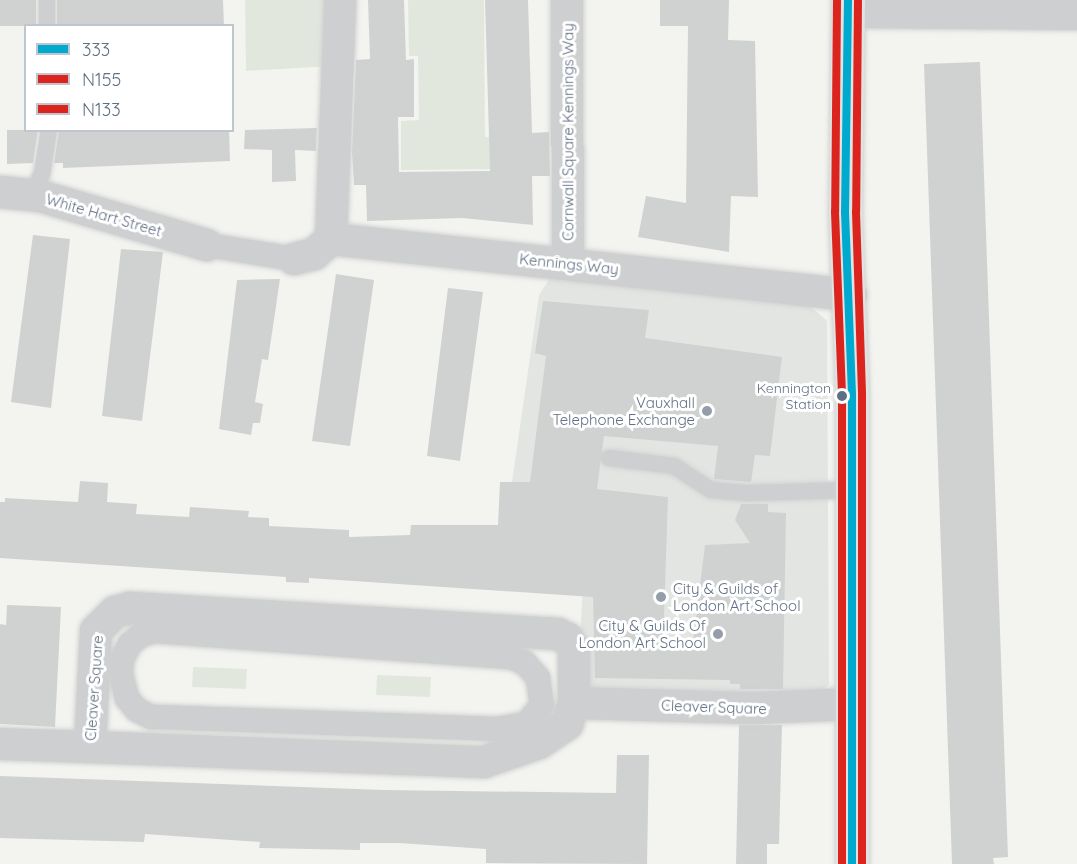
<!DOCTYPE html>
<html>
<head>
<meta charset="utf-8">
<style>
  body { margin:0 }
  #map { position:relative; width:1077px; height:864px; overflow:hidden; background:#f3f4f0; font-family:Quicksand,sans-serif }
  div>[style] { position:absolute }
  .built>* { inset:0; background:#e3e5e3 }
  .green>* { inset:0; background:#e2e7de }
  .building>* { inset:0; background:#d0d2d2 }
  .roads { filter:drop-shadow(0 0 2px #d1d2d1) drop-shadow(0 0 2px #d1d2d1) }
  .service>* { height:16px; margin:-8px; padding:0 8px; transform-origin:8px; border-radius:8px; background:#cecfd0 }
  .pedestrian>* { height:24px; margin:-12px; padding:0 12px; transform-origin:12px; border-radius:12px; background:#cecfd0 }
  .minor>* { height:32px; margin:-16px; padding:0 16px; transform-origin:16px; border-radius:16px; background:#cecfd0 }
  .trunk>* { height:33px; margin:-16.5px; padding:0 16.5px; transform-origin:16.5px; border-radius:16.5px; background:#e1e2e2 }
  .bus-1>* { height:8px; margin:-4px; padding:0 4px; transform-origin:4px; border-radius:4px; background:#00a9ce }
  .bus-2>* { height:8px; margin:-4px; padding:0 4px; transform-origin:4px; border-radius:4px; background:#dc241f }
  .bus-3>* { height:8px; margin:-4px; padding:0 4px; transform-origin:4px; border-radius:4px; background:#dc241f }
  .dots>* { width:16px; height:16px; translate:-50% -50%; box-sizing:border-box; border:3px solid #fff; border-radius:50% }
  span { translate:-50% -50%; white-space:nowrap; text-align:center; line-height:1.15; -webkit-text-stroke:6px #fff; paint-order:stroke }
  .bus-label { font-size:14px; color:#607084 }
  .right { translate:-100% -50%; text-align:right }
  .street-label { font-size:15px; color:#607084 }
  .poi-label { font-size:15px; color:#607084 }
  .left { translate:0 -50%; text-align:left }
  .legend { position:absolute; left:24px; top:24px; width:210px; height:108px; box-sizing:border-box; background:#fff; border:2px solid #bfc6ce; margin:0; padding:8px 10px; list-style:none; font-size:18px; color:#607084 }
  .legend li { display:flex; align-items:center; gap:12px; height:30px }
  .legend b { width:30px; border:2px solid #bfc6ce }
</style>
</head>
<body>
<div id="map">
  <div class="built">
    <div style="clip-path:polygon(552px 275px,808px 304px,827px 321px,829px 685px,811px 697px,589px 693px,578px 682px,588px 486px,512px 482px,539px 295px)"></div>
  </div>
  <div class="green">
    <div style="clip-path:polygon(245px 0,330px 0,332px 66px,246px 71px)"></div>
    <div style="clip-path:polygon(408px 0,484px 0,485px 137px,507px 137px,508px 169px,401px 170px,401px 121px,419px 120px,418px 56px,409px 56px)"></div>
    <div style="clip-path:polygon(193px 667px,247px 669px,246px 689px,192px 687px)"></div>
    <div style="clip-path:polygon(377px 675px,431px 677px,430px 697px,376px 695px)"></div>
  </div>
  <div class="building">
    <div style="clip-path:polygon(0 0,36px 0,36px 26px,0 26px)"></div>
    <div style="clip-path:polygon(57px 0,223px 0,224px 26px,57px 26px)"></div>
    <div style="clip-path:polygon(368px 0,404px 0,406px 60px,414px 59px,414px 117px,398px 117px,399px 172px,490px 171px,485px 0,528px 0,532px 133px,549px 132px,550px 176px,532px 176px,533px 225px,462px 218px,367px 221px,366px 185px,354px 185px,352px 152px,356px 60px,370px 59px)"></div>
    <div style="clip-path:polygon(660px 0,729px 0,728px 40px,755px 41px,758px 197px,731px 196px,729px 252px,638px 237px,646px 196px,686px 203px,688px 26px,660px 26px)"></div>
    <div style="clip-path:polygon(980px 62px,1008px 857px,993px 858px,994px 864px,952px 864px,924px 64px)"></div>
    <div style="clip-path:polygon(317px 128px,316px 151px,295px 150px,296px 181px,272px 182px,272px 150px,244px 149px,245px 130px)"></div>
    <div style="clip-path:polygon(7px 130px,38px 130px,33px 163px,7px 164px)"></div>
    <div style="clip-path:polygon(59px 130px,229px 130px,230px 161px,63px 168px,63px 163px,54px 163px)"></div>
    <div style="clip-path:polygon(33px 235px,70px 239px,51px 408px,11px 402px)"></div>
    <div style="clip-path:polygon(121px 249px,163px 252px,142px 421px,102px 416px)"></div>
    <div style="clip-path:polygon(336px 274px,374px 280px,350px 446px,312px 441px)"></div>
    <div style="clip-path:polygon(280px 279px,268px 360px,262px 359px,255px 402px,263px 404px,260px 423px,253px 423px,251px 435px,219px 429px,237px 280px)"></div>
    <div style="clip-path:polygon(448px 288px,483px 292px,460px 461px,427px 456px)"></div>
    <div style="clip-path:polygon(543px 301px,649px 310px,645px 338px,782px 357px,770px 456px,755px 455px,751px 482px,714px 479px,718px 446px,604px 436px,597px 489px,668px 497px,663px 648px,692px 650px,705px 545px,750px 543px,735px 520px,741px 504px,768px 504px,768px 512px,786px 513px,783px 689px,740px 689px,740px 684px,730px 684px,730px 680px,595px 678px,593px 597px,309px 578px,309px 583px,286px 582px,286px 577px,0 558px,0 502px,5px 502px,5px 498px,78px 502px,80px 481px,108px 483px,107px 502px,137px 504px,136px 514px,189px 517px,190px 507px,249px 511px,248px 517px,269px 518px,269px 526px,349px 530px,349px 537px,410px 535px,411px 525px,498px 525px,500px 482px,530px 482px,546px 356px,535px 353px)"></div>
    <div style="clip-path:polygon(7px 605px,61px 607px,55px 727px,0 724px,0 624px,6px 625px)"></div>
    <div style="clip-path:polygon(739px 725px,782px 725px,779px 844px,767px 844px,767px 864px,736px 864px)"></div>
    <div style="clip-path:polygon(617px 755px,649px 755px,647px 864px,486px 863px,486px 849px,399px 843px,360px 843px,360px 850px,259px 848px,260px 842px,145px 834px,144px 842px,0 838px,0 776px,383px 790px,616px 793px)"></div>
  </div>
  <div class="roads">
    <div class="service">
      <div style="left:47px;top:0;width:26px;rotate:90deg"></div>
      <div style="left:32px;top:195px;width:23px;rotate:-65deg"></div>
      <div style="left:42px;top:174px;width:45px;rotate:-81deg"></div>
      <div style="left:609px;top:458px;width:65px;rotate:7deg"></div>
      <div style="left:674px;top:466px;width:44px;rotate:33deg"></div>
      <div style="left:711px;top:490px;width:36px;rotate:5deg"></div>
      <div style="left:747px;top:493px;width:105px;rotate:-1.6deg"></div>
    </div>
    <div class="pedestrian">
      <div style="left:207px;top:245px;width:88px;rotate:9.1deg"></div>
      <div style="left:154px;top:631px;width:358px;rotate:4.2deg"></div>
      <div style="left:511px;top:657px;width:15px;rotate:23deg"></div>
      <div style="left:525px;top:663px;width:20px;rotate:49deg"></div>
      <div style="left:538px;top:678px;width:27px;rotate:82deg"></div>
      <div style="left:542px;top:705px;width:25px;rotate:130deg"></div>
      <div style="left:526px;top:724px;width:27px;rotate:170deg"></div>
      <div style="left:499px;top:729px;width:348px;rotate:-178deg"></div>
      <div style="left:151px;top:717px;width:16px;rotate:-153deg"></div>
      <div style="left:137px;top:710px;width:16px;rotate:-130deg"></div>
      <div style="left:127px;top:698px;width:25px;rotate:-104deg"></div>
      <div style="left:121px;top:674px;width:15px;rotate:-86deg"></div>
      <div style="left:122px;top:659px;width:17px;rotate:-62deg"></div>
      <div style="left:130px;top:644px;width:14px;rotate:-39deg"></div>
      <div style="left:141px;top:635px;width:14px;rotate:-17deg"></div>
    </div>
    <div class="minor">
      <div style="left:567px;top:0;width:264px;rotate:89.8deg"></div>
      <div style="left:848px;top:12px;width:229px;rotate:0.5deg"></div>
      <div style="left:0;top:192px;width:40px;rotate:5.7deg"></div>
      <div style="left:40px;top:196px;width:174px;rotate:16.4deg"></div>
      <div style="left:331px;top:239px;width:239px;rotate:-87.8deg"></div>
      <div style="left:294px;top:259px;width:21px;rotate:-14deg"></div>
      <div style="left:314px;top:254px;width:23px;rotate:-41deg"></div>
      <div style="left:331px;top:239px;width:523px;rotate:6.15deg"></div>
      <div style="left:574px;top:703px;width:184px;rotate:1.6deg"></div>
      <div style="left:758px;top:708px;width:95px;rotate:-2.4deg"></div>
      <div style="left:0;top:744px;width:90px;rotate:1.9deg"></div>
      <div style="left:90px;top:747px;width:394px;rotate:2.2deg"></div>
      <div style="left:484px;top:762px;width:58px;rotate:-19.1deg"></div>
      <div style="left:539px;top:743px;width:34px;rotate:-34deg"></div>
      <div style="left:567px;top:724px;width:22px;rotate:-72deg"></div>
      <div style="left:574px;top:703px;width:54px;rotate:-90deg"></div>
      <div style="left:574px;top:649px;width:12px;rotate:-121deg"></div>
      <div style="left:568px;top:639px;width:11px;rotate:-153deg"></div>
      <div style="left:558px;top:634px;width:429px;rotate:-176.5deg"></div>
      <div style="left:130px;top:608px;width:16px;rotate:165deg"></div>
      <div style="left:115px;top:612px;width:27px;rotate:135deg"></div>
      <div style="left:96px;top:631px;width:116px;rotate:93deg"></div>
    </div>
    <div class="trunk">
      <div style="left:848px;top:0;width:212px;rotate:90.8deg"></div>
      <div style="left:845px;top:212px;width:182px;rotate:87.8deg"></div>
      <div style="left:852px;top:394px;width:470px;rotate:90deg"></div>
    </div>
  </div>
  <div class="bus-1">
    <div style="left:848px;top:0;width:212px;rotate:90.8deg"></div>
    <div style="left:845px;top:212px;width:182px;rotate:87.8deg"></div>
    <div style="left:852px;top:394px;width:470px;rotate:90deg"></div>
  </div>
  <div class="bus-2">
    <div style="left:837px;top:0;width:212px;rotate:90.5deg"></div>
    <div style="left:835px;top:212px;width:182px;rotate:87.8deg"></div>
    <div style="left:842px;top:394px;width:470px;rotate:90deg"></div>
  </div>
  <div class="bus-3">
    <div style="left:858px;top:0;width:212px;rotate:90.5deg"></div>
    <div style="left:856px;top:212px;width:182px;rotate:88.1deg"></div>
    <div style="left:862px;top:394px;width:470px;rotate:90deg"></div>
  </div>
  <div class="dots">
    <div style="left:842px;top:396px;background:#607084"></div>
    <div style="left:707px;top:411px;background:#939eaa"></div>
    <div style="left:661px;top:597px;background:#939eaa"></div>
    <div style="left:718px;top:634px;background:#939eaa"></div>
  </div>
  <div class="bus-label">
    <span class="right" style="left:831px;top:396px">Kennington<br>Station</span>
  </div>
  <div class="street-label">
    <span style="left:568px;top:132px;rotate:-90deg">Cornwall Square Kennings Way</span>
    <span style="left:104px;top:215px;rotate:16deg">White Hart Street</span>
    <span style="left:569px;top:264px;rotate:6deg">Kennings Way</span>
    <span style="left:94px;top:688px;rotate:-86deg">Cleaver Square</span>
    <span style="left:714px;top:707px;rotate:2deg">Cleaver Square</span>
  </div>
  <div class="poi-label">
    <span class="right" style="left:695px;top:411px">Vauxhall<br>Telephone Exchange</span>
    <span class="left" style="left:673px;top:597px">City &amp; Guilds of<br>London Art School</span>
    <span class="right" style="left:706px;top:634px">City &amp; Guilds Of<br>London Art School</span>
  </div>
  <ul class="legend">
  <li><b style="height:8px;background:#00a9ce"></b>333</li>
  <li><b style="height:8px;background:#dc241f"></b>N155</li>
  <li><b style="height:8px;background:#dc241f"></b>N133</li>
  </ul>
</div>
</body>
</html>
